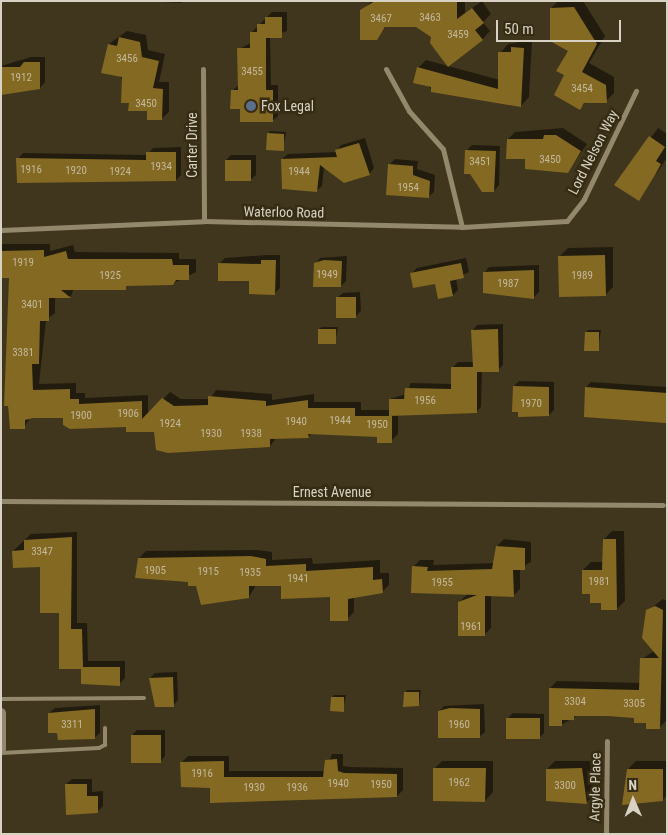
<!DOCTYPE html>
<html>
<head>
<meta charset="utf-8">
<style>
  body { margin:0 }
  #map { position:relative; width:668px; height:835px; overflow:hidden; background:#40361d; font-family:"Roboto Condensed",sans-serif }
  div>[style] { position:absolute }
  .shadow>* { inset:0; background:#0007 }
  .building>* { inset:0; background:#846922 }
  .service>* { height:4px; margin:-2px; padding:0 2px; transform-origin:2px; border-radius:2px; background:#93886c }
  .minor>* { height:5px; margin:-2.5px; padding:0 2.5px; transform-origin:2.5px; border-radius:2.5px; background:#93886c }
  .secondary>* { height:10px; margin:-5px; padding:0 5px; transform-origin:5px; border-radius:5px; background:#93886c }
  .dots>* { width:14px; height:14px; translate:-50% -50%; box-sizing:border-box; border:2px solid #362c13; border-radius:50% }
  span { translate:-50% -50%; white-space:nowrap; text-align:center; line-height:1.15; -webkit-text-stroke:5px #362c13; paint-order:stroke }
  .number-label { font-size:11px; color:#c3b89c }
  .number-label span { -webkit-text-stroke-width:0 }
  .poi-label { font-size:14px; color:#d8d2c4 }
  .left { translate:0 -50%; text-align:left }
  .street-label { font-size:14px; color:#d8d2c4 }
  .frame { position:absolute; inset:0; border:2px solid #d8d2c4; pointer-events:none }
  .north { position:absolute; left:608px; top:775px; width:50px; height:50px; -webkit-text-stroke:4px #362c13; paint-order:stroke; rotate:359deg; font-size:14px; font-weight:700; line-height:20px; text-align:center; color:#d8d2c4 }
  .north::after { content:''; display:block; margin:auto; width:18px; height:22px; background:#d8d2c4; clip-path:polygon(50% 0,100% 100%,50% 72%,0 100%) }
  .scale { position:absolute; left:496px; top:20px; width:125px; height:22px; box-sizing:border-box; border:2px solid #d8d2c4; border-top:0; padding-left:6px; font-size:15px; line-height:18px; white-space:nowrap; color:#d8d2c4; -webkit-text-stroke:4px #362c13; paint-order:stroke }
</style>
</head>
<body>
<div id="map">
  <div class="shadow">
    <div style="clip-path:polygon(144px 1px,183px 1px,181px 3px)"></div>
    <div style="clip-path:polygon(372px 1px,465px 1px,465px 13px,482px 1px,491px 14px,483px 22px,490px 31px,482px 40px,432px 37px,417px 26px,387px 26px,376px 39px,361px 11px)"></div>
    <div style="clip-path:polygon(558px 1px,583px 1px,605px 36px,589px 63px,614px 77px,614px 93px,606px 101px,586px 102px,580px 108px,566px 75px,570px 50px,551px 8px)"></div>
    <div style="clip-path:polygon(272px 12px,287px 12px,287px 31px,270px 37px,271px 85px,278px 85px,278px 116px,272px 121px,241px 108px,232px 91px,239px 85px,239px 49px,251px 43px,251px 33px)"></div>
    <div style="clip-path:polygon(127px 31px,146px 35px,148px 50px,165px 54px,159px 82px,169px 82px,169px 112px,161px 119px,130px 102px,109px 44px)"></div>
    <div style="clip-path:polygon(532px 40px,529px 97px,521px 106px,432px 91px,418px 68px,426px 60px,500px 80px,500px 53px,508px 44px)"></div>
    <div style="clip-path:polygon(31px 57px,45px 57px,45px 82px,40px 88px,1px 93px,1px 66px)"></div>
    <div style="clip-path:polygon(563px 128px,587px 144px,567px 172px,527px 158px,508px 139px,515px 132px)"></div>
    <div style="clip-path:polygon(658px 128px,667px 134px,667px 158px,639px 199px,616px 184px)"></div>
    <div style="clip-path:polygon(270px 131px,286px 132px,283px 149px,268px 134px)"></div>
    <div style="clip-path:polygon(365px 138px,374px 168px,369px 174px,324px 167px,322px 186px,316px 191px,282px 159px,288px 154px,336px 152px,341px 145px)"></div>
    <div style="clip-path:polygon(472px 145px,500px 146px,499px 185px,494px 191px,466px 151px)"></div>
    <div style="clip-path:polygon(181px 147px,181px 175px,176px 180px,18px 159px,23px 153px,147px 155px,153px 148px)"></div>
    <div style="clip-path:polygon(231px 155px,256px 155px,256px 175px,250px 180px,226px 160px)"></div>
    <div style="clip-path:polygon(395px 159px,418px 161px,417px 169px,435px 175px,434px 192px,428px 197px,390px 164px)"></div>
    <div style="clip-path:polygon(1px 244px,50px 244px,50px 251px,73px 245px,75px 252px,179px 253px,179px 259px,196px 259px,196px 272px,172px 284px,74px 288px,71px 296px,55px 297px,55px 313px,46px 320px,39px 384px,76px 383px,76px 393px,85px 393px,85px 398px,148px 395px,148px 415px,170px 392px,181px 399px,210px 399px,216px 390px,272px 394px,272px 400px,314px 394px,314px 402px,361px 402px,361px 410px,391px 410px,390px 399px,406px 394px,411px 383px,452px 384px,453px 367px,458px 362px,474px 362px,473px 330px,477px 325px,503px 324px,503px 365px,498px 370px,482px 371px,481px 407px,476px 412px,398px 414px,398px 434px,391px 441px,378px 436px,312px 433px,308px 437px,277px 437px,270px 446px,64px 416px,31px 417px,24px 427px,11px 428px,5px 388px,10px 276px,1px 276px)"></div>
    <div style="clip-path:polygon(613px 247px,613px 287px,605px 295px,560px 256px,568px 248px)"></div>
    <div style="clip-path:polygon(267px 255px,280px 255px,280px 288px,275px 293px,219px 264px,225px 258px)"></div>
    <div style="clip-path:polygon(347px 256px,346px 281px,341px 286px,315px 264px,320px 258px)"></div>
    <div style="clip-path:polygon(466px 258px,469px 272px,456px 278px,458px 290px,453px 295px,436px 282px,411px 274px,417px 268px)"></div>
    <div style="clip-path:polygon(539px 265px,539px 292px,534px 297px,484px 273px,489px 267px)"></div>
    <div style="clip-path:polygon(360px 292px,361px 311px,355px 317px,337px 298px,343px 293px)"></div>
    <div style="clip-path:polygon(322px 327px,338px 327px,335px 343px,319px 329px)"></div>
    <div style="clip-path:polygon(588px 330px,601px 330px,598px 350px,586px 332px)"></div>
    <div style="clip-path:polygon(519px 381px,554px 382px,554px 410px,549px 415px,514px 386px)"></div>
    <div style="clip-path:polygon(591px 382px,667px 387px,667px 420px,586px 387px)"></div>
    <div style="clip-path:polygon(612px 531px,624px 531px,625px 601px,617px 609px,603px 602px,583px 570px,591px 562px,603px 562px,604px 539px)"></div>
    <div style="clip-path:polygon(77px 532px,77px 623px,87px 623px,88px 661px,125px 661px,125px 678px,119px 684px,82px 668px,41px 566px,13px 551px,31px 534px)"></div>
    <div style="clip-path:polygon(504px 539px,531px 542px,531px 562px,520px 568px,520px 589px,513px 596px,491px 595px,491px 628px,484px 635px,459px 602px,468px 594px,413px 567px,420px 560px,434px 560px,433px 565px,494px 563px,497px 546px)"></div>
    <div style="clip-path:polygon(258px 550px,272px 552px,272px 560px,312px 558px,313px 564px,380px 560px,380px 573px,389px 573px,389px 585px,382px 592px,354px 597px,354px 612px,347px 619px,331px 596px,282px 585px,256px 585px,249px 597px,202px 604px,197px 584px,139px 558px,146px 551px)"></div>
    <div style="clip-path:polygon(663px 599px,667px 601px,667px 720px,659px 728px,636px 717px,578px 715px,561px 725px,550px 688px,557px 681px,641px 683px,642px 659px,654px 651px,647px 611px)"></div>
    <div style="clip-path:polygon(177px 672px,178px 700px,173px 706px,150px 678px,155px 673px)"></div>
    <div style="clip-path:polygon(407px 690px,421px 690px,419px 705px,405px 693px)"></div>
    <div style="clip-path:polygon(334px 695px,346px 695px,343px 710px,332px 697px)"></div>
    <div style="clip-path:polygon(484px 704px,485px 732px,479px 737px,439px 711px,444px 706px)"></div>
    <div style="clip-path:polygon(100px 705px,100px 733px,94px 738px,49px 713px,55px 708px)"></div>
    <div style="clip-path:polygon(513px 713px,544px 714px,544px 733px,539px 738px,507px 719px)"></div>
    <div style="clip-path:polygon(137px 730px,165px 730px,165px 756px,160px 762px,132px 735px)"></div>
    <div style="clip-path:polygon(332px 754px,343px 754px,343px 766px,350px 767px,403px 768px,403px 790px,397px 796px,212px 787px,182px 762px,188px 756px,229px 756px,229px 771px,325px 771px)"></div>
    <div style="clip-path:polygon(442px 761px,493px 761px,493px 792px,485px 801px,434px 769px)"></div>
    <div style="clip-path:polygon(555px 761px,590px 761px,594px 795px,586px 803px,547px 769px)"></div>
    <div style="clip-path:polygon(636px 761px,667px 761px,667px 795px,663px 800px,624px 804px,628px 769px)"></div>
    <div style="clip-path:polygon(72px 779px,92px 779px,92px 792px,103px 791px,103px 806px,98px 811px,66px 784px)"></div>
  </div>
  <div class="building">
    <div style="clip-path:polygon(375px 1px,457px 1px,457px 19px,472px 8px,484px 23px,475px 30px,483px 40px,448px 67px,430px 43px,431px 37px,416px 27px,385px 27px,377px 40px,360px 40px,360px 10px)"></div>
    <div style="clip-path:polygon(574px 7px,597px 44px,582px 72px,606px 85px,607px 103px,584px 103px,580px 110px,554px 95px,564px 75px,556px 71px,568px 51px,550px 41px,550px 8px)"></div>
    <div style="clip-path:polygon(265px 17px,282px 17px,282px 38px,266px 38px,266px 90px,273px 90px,273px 122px,240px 122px,240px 109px,230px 109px,231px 90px,238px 90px,237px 48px,250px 48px,250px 32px,257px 32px,257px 24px,265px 24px)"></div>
    <div style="clip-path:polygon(119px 37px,140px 42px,142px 57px,159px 61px,153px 88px,163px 89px,162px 120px,147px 120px,147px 111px,128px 111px,129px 103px,121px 103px,122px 77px,101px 73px,108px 44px,117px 46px)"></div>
    <div style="clip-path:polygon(511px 47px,524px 48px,521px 107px,431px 92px,431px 87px,413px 83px,417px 67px,498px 89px,498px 52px,511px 52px)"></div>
    <div style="clip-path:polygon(24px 62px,40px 62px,40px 89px,1px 95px,1px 67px,20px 67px)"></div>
    <div style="clip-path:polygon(267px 133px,284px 134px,284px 151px,266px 150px)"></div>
    <div style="clip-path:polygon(544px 135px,556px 135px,581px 151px,568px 173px,525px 169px,525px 159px,506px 159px,507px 139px,543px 139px)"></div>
    <div style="clip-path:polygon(649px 136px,665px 147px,656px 161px,661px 164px,655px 175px,639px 201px,614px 185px)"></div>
    <div style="clip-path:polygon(359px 143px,370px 175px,344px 183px,320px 165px,317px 192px,282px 189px,281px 159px,337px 157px,335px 150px)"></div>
    <div style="clip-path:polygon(465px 150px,496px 151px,494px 192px,482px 192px,470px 174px,464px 174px)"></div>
    <div style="clip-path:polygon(146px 152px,176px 152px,176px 181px,17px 183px,16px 158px,146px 160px)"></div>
    <div style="clip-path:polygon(225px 160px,251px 160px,251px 181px,225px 181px)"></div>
    <div style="clip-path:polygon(388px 164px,413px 166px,413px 175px,430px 181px,429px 198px,386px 195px)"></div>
    <div style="clip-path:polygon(44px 250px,44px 257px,66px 251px,68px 259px,172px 259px,173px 265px,189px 265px,189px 280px,176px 280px,173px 285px,126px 286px,126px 290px,61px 290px,71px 298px,49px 298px,49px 321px,40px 321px,39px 364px,32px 364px,33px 390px,70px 389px,70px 399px,79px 399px,79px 404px,142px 401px,142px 419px,162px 398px,174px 406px,208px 405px,208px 396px,266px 401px,266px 406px,308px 400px,308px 408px,355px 408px,355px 416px,392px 416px,392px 443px,377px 443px,377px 437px,308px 434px,309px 438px,270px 439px,270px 447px,168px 453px,156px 450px,154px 432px,126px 432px,126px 427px,70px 429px,63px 425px,63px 418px,33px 418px,25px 420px,25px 429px,10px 429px,8px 406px,4px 406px,9px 278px,1px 278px,1px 251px)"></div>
    <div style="clip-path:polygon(605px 255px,606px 296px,559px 297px,558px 256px)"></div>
    <div style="clip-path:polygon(261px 260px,276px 260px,275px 295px,249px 294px,249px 281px,218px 281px,218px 263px,261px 264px)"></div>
    <div style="clip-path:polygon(324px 260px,342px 261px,341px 287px,313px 287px,314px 263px)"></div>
    <div style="clip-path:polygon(461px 263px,464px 278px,450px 281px,453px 296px,438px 299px,435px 284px,413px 288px,410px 273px)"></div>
    <div style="clip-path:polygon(534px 270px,534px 299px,483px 293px,483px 272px)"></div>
    <div style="clip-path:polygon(336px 297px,356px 297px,356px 318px,336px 318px)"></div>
    <div style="clip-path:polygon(318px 329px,336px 329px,336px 344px,318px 344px)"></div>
    <div style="clip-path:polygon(498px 329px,499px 372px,477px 372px,477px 413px,389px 416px,389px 399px,404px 399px,405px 388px,451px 389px,451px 367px,473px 367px,471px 330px)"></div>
    <div style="clip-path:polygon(585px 332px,599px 332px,599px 351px,584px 351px)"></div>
    <div style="clip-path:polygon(513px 386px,549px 387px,549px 416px,518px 417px,518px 412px,512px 412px)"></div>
    <div style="clip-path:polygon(585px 387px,667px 393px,666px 423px,584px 417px)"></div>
    <div style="clip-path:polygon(72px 537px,71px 629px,82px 629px,83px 667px,120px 667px,120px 686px,81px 684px,81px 669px,59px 669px,59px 613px,40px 613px,40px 567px,13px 568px,12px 551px,24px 550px,24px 540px)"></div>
    <div style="clip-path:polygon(603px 539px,616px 539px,617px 610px,601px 610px,601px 603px,590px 603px,590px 594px,582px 594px,582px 570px,602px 570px)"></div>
    <div style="clip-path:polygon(496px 546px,525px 548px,525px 570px,513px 570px,514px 597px,485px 596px,485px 636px,458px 636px,458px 602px,477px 595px,411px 593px,412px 566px,428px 567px,427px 571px,492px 569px)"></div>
    <div style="clip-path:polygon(251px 556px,266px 559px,266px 566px,306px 564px,306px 571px,373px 567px,373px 580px,382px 579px,383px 593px,348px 599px,348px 621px,330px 621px,330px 597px,281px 599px,281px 586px,249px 586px,249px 598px,201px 605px,196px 586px,188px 586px,188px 582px,135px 578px,138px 558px)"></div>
    <div style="clip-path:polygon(655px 606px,663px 610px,660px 729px,646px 729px,646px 723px,634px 723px,634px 718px,607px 716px,574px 716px,574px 720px,562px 720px,562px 726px,549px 726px,549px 688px,639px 690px,640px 658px,659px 658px,642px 638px,646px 610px)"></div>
    <div style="clip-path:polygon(173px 677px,174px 707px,155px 707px,149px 678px)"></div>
    <div style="clip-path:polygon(404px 692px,419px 692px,419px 706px,403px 707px)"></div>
    <div style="clip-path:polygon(331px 697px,344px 697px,344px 712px,330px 711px)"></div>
    <div style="clip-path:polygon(450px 708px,480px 709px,480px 738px,438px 738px,438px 711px)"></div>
    <div style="clip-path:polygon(95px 709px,95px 739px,58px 740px,57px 733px,48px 733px,48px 713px)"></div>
    <div style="clip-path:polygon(506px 718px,540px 718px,540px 739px,506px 739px)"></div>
    <div style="clip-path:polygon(131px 735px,161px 735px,161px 763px,131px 763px)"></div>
    <div style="clip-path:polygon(337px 759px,338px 771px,344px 773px,397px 774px,397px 797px,210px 803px,210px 788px,181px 787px,180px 762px,224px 761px,224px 777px,323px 777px,325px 760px)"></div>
    <div style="clip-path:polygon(433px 768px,486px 768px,485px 802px,433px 801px)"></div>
    <div style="clip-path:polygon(582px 768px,587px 804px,546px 801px,546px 769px)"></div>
    <div style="clip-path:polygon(627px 769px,663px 769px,663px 801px,622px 805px)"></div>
    <div style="clip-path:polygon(65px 784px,87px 784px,87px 796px,98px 796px,98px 813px,66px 815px)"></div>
  </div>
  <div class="service">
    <div style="left:1px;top:699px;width:143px;rotate:-0.4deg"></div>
    <div style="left:1px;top:753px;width:98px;rotate:-2.9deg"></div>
    <div style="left:99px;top:748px;width:7px;rotate:-27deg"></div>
    <div style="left:105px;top:745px;width:17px;rotate:-90deg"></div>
  </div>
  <div class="minor">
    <div style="left:203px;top:69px;width:152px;rotate:89.6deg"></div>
    <div style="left:386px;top:69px;width:48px;rotate:61.3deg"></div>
    <div style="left:409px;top:111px;width:51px;rotate:48.2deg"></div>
    <div style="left:443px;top:149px;width:80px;rotate:76.3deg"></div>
    <div style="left:1px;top:230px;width:203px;rotate:-2.5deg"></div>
    <div style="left:204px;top:221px;width:258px;rotate:1.3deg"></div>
    <div style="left:462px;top:227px;width:105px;rotate:-3.3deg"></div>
    <div style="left:567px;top:221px;width:28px;rotate:-52deg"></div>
    <div style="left:584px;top:199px;width:120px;rotate:-64.3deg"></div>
    <div style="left:1px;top:501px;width:662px;rotate:0.35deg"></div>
    <div style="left:606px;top:834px;width:93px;rotate:-89.4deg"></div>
  </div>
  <div class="secondary">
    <div style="left:1px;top:713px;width:36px;rotate:90deg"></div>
  </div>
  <div class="dots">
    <div style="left:251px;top:106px;background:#5c6f8a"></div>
  </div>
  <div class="number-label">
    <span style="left:430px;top:18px">3463</span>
    <span style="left:381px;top:19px">3467</span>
    <span style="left:458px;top:35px">3459</span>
    <span style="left:127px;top:59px">3456</span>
    <span style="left:252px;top:72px">3455</span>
    <span style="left:21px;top:78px">1912</span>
    <span style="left:582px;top:89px">3454</span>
    <span style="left:146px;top:104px">3450</span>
    <span style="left:550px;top:160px">3450</span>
    <span style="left:480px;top:162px">3451</span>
    <span style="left:161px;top:167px">1934</span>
    <span style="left:31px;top:170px">1916</span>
    <span style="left:76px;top:171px">1920</span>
    <span style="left:120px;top:172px">1924</span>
    <span style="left:299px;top:172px">1944</span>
    <span style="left:408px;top:188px">1954</span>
    <span style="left:23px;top:263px">1919</span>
    <span style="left:327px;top:275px">1949</span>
    <span style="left:110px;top:276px">1925</span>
    <span style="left:582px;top:276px">1989</span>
    <span style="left:508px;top:284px">1987</span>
    <span style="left:32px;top:305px">3401</span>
    <span style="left:23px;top:353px">3381</span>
    <span style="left:425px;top:401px">1956</span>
    <span style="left:531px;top:404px">1970</span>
    <span style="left:128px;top:414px">1906</span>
    <span style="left:81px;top:416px">1900</span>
    <span style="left:340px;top:421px">1944</span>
    <span style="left:296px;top:422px">1940</span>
    <span style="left:170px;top:424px">1924</span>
    <span style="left:377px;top:425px">1950</span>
    <span style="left:211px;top:434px">1930</span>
    <span style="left:251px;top:434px">1938</span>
    <span style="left:42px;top:552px">3347</span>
    <span style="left:155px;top:571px">1905</span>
    <span style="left:208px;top:572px">1915</span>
    <span style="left:250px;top:573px">1935</span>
    <span style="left:298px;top:579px">1941</span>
    <span style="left:599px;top:582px">1981</span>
    <span style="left:442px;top:583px">1955</span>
    <span style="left:471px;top:627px">1961</span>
    <span style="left:575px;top:702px">3304</span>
    <span style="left:634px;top:704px">3305</span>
    <span style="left:72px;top:725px">3311</span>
    <span style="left:459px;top:725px">1960</span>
    <span style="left:202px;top:774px">1916</span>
    <span style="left:459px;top:783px">1962</span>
    <span style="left:338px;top:784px">1940</span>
    <span style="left:381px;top:785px">1950</span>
    <span style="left:565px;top:786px">3300</span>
    <span style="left:254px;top:788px">1930</span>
    <span style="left:297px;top:788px">1936</span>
  </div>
  <div class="poi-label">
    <span class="left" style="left:261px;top:106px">Fox Legal</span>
  </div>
  <div class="street-label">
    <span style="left:192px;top:145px;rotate:-90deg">Carter Drive</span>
    <span style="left:593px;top:152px;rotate:-63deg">Lord Nelson Way</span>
    <span style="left:284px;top:212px;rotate:1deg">Waterloo Road</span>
    <span style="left:332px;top:492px">Ernest Avenue</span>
    <span style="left:595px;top:787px;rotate:-89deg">Argyle Place</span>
  </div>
  <div class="frame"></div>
  <div class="north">N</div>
  <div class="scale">50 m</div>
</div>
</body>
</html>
